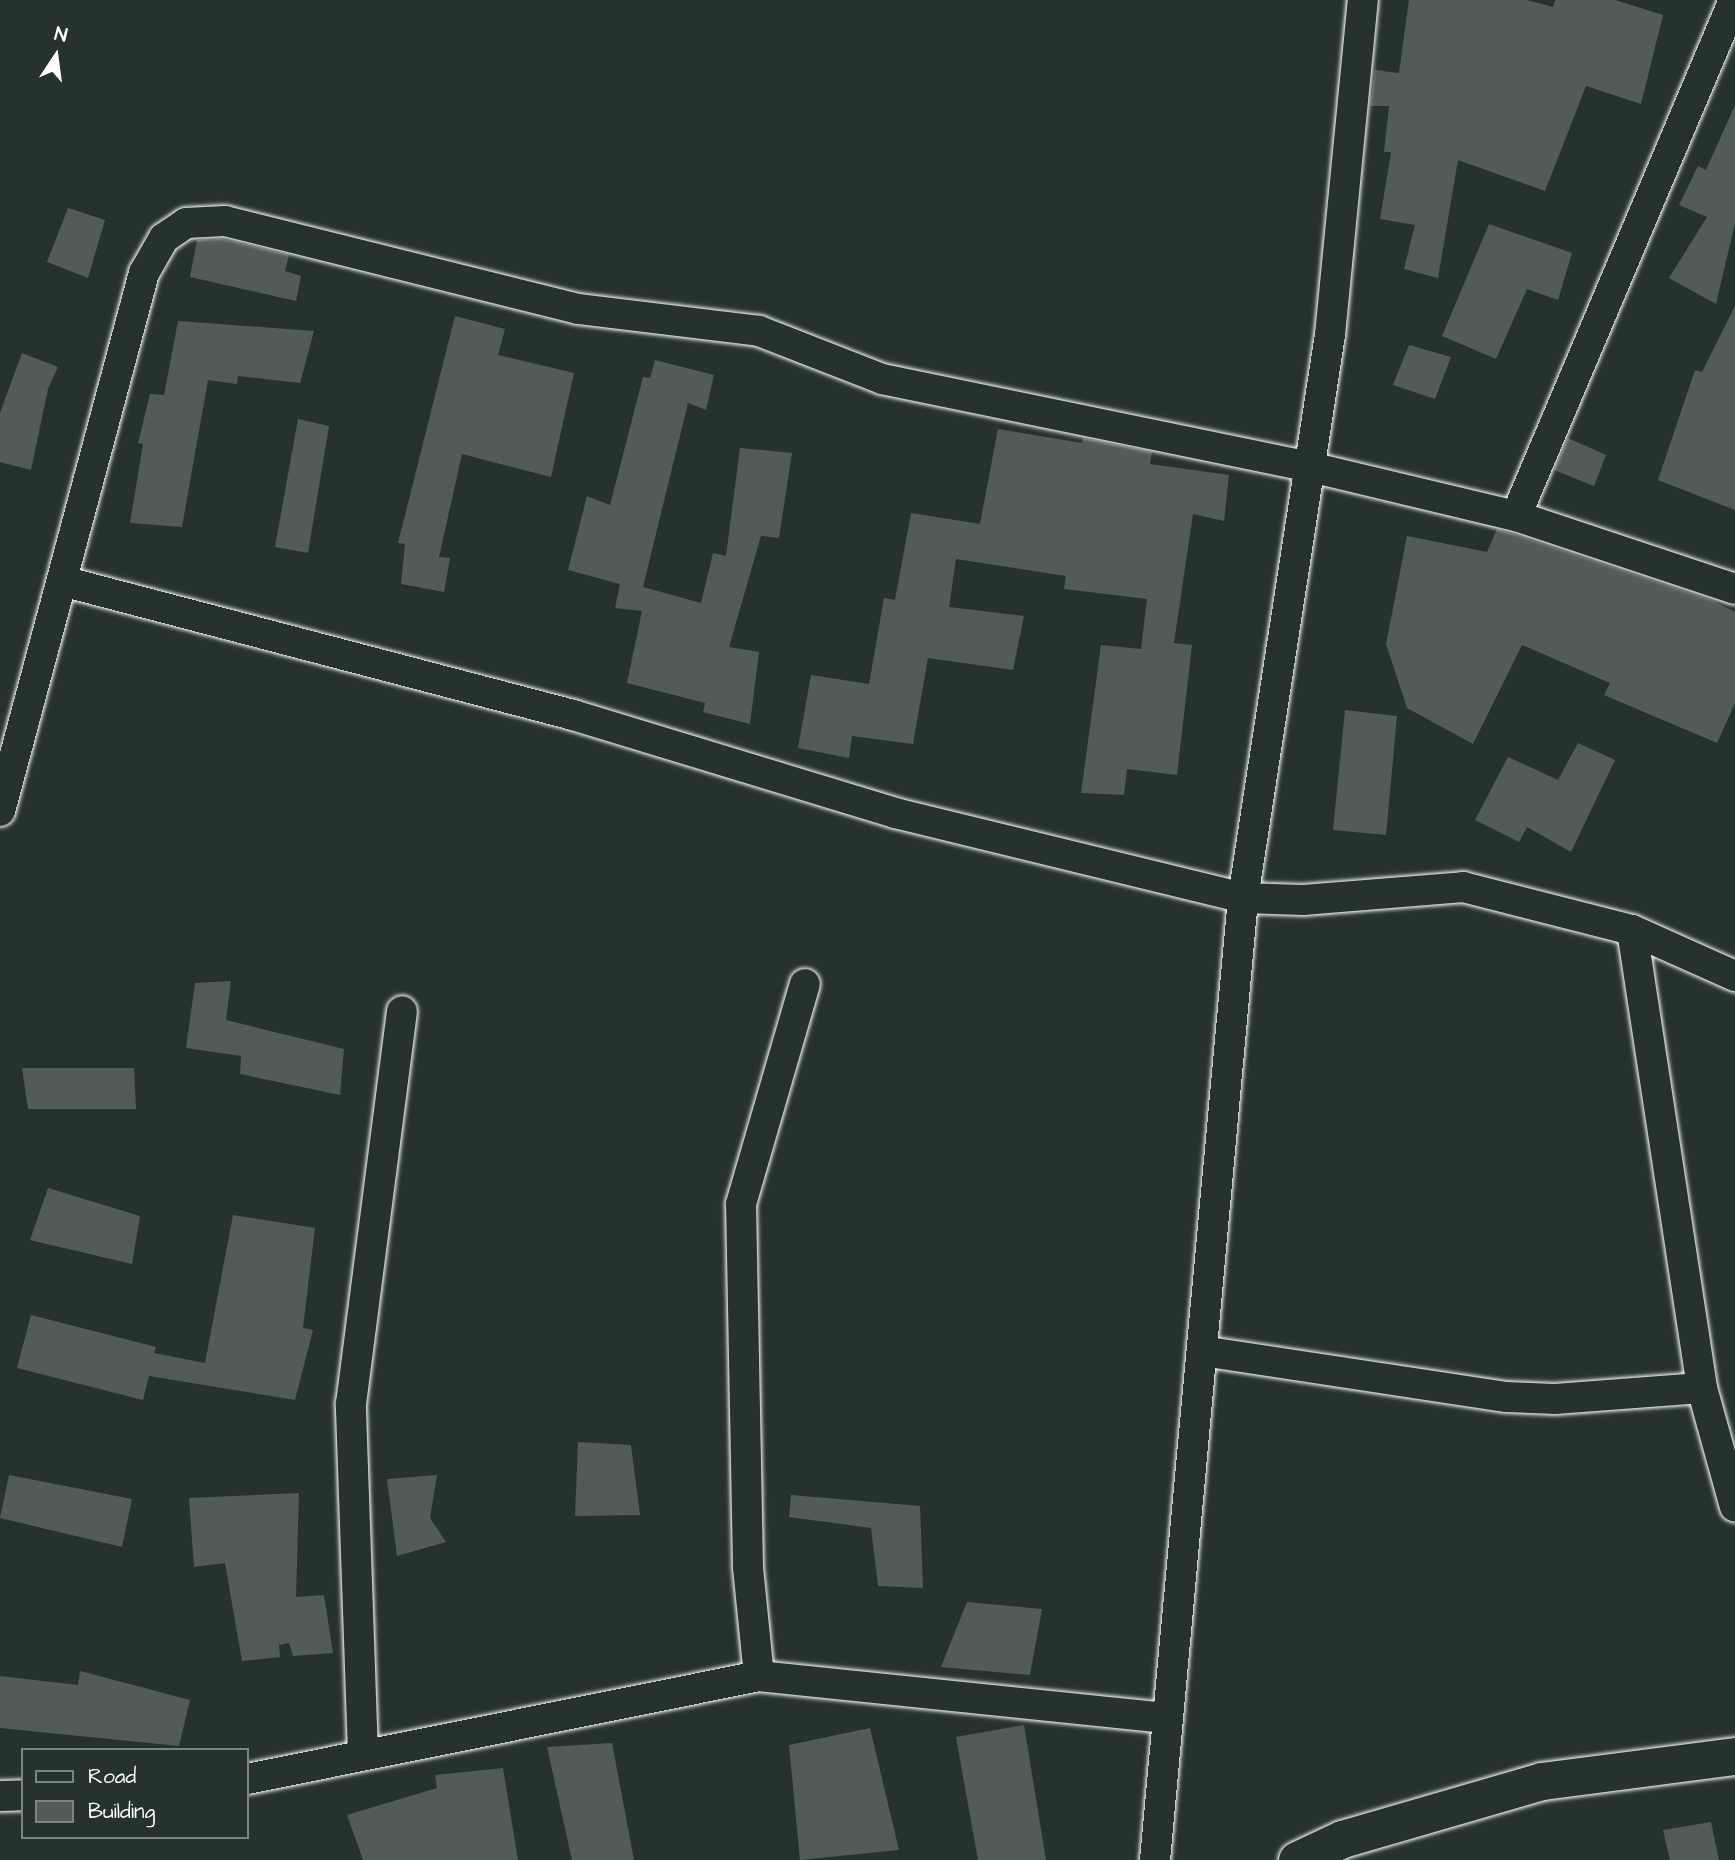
<!DOCTYPE html>
<html>
<head>
<meta charset="utf-8">
<style>
  body { margin:0 }
  #map { position:relative; width:1735px; height:1860px; overflow:hidden; background:#26332d; font-family:"Architects Daughter",sans-serif }
  div>[style] { position:absolute }
  .building>* { inset:0; background:#515c57 }
  .roads { filter:drop-shadow(0 0 2px #fff) drop-shadow(0 0 2px #fff) }
  .minor>* { height:30px; margin:-15px; padding:0 15px; transform-origin:15px; border-radius:15px; background:#26332d }
  .tertiary>* { height:37px; margin:-18.5px; padding:0 18.5px; transform-origin:18.5px; border-radius:18.5px; background:#26332d }
  span { translate:-50% -50%; white-space:nowrap; text-align:center; line-height:1.15; -webkit-text-stroke:5px #26332d; paint-order:stroke }
  .legend { position:absolute; left:21px; top:1748px; width:228px; height:91px; box-sizing:border-box; background:#26332d; border:2px solid #7d8581; margin:0; padding:9px 12px; list-style:none; font-size:21px; color:#fff }
  .legend li { display:flex; align-items:center; gap:14px; height:35px }
  .legend b { width:35px; border:2px solid #7d8581 }
  .north { position:absolute; left:21px; top:21px; width:70px; height:70px; -webkit-text-stroke:5px #26332d; paint-order:stroke; rotate:13deg; font-size:19px; font-weight:700; line-height:28px; text-align:center; color:#fff }
  .north::after { content:''; display:block; margin:auto; width:24px; height:32px; background:#fff; clip-path:polygon(50% 0,100% 100%,50% 72%,0 100%) }
</style>
</head>
<body>
<div id="map">
  <div class="building">
    <div style="clip-path:polygon(1409px 0,1527px 0,1553px 7px,1555px 0,1615px 0,1663px 15px,1641px 104px,1586px 86px,1545px 191px,1458px 160px,1438px 278px,1404px 269px,1415px 225px,1380px 219px,1391px 152px,1384px 152px,1389px 106px,1370px 106px,1375px 70px,1399px 73px)"></div>
    <div style="clip-path:polygon(1735px 105px,1735px 223px,1716px 304px,1669px 278px,1707px 217px,1679px 205px,1698px 166px,1706px 170px)"></div>
    <div style="clip-path:polygon(68px 208px,105px 220px,88px 278px,47px 262px)"></div>
    <div style="clip-path:polygon(1489px 224px,1572px 253px,1558px 300px,1527px 289px,1496px 359px,1442px 336px)"></div>
    <div style="clip-path:polygon(223px 239px,289px 255px,285px 271px,301px 276px,296px 301px,190px 277px,197px 240px)"></div>
    <div style="clip-path:polygon(1735px 306px,1735px 510px,1658px 480px,1695px 370px,1702px 372px)"></div>
    <div style="clip-path:polygon(455px 316px,505px 329px,498px 355px,574px 373px,551px 477px,462px 454px,439px 557px,450px 558px,444px 592px,401px 584px,405px 544px,398px 543px)"></div>
    <div style="clip-path:polygon(178px 321px,314px 331px,300px 383px,238px 376px,237px 384px,208px 380px,182px 527px,130px 523px,143px 444px,138px 443px,150px 394px,164px 395px)"></div>
    <div style="clip-path:polygon(1409px 345px,1451px 357px,1435px 399px,1393px 385px)"></div>
    <div style="clip-path:polygon(22px 353px,58px 367px,48px 389px,31px 470px,0 462px,0 413px)"></div>
    <div style="clip-path:polygon(655px 360px,714px 375px,706px 410px,688px 403px,643px 587px,701px 603px,713px 553px,726px 556px,740px 448px,792px 453px,779px 538px,761px 536px,729px 647px,759px 652px,750px 724px,703px 712px,705px 703px,627px 683px,642px 611px,615px 608px,620px 584px,568px 570px,587px 496px,610px 505px,643px 377px,650px 378px)"></div>
    <div style="clip-path:polygon(298px 419px,329px 426px,308px 553px,275px 547px)"></div>
    <div style="clip-path:polygon(998px 429px,1082px 443px,1083px 438px,1152px 452px,1150px 464px,1229px 475px,1224px 521px,1193px 514px,1174px 643px,1192px 645px,1177px 775px,1127px 769px,1124px 795px,1081px 793px,1101px 645px,1141px 649px,1147px 599px,1064px 589px,1066px 576px,956px 559px,949px 607px,1024px 616px,1013px 670px,928px 658px,913px 744px,852px 736px,849px 758px,798px 748px,811px 675px,869px 684px,884px 598px,895px 600px,911px 513px,980px 524px)"></div>
    <div style="clip-path:polygon(1568px 438px,1606px 455px,1594px 486px,1554px 470px)"></div>
    <div style="clip-path:polygon(1497px 529px,1711px 600px,1735px 612px,1735px 703px,1717px 743px,1604px 695px,1610px 683px,1522px 645px,1473px 744px,1407px 708px,1386px 644px,1407px 536px,1487px 552px)"></div>
    <div style="clip-path:polygon(1345px 710px,1397px 716px,1386px 835px,1333px 830px)"></div>
    <div style="clip-path:polygon(1578px 743px,1615px 760px,1571px 852px,1527px 827px,1519px 842px,1475px 820px,1508px 757px,1558px 780px)"></div>
    <div style="clip-path:polygon(231px 981px,226px 1020px,344px 1049px,340px 1095px,240px 1074px,241px 1056px,186px 1048px,195px 983px)"></div>
    <div style="clip-path:polygon(22px 1068px,134px 1068px,136px 1109px,28px 1109px)"></div>
    <div style="clip-path:polygon(48px 1188px,140px 1216px,132px 1264px,30px 1240px)"></div>
    <div style="clip-path:polygon(233px 1215px,315px 1228px,303px 1328px,313px 1330px,295px 1400px,149px 1376px,143px 1400px,17px 1368px,31px 1315px,156px 1347px,154px 1353px,205px 1363px)"></div>
    <div style="clip-path:polygon(578px 1442px,631px 1445px,640px 1515px,575px 1516px)"></div>
    <div style="clip-path:polygon(9px 1475px,132px 1499px,122px 1547px,0 1518px)"></div>
    <div style="clip-path:polygon(437px 1475px,430px 1518px,446px 1542px,397px 1556px,387px 1479px)"></div>
    <div style="clip-path:polygon(299px 1493px,296px 1597px,324px 1595px,333px 1653px,293px 1656px,289px 1643px,279px 1645px,280px 1657px,242px 1661px,225px 1563px,194px 1567px,189px 1498px)"></div>
    <div style="clip-path:polygon(791px 1495px,920px 1506px,923px 1588px,878px 1586px,871px 1528px,789px 1517px)"></div>
    <div style="clip-path:polygon(967px 1602px,1042px 1609px,1030px 1675px,941px 1667px)"></div>
    <div style="clip-path:polygon(80px 1671px,190px 1700px,179px 1746px,0 1728px,0 1676px,78px 1685px)"></div>
    <div style="clip-path:polygon(1024px 1725px,1046px 1860px,978px 1860px,956px 1737px)"></div>
    <div style="clip-path:polygon(870px 1728px,899px 1850px,800px 1860px,789px 1745px)"></div>
    <div style="clip-path:polygon(612px 1743px,634px 1860px,572px 1860px,547px 1747px)"></div>
    <div style="clip-path:polygon(503px 1768px,518px 1860px,363px 1860px,347px 1815px,437px 1788px,435px 1775px)"></div>
    <div style="clip-path:polygon(1711px 1822px,1719px 1860px,1670px 1860px,1663px 1830px)"></div>
  </div>
  <div class="roads">
    <div class="minor">
      <div style="left:1516px;top:516px;width:560px;rotate:-67.1deg"></div>
      <div style="left:62px;top:581px;width:528px;rotate:14.69deg"></div>
      <div style="left:573px;top:715px;width:337px;rotate:16.9deg"></div>
      <div style="left:895px;top:813px;width:358px;rotate:13.7deg"></div>
      <div style="left:1243px;top:898px;width:60px;rotate:1.9deg"></div>
      <div style="left:1303px;top:900px;width:161px;rotate:-4.6deg"></div>
      <div style="left:1463px;top:887px;width:174px;rotate:14.3deg"></div>
      <div style="left:1632px;top:930px;width:113px;rotate:24.1deg"></div>
      <div style="left:0;top:811px;width:557px;rotate:-75.02deg"></div>
      <div style="left:144px;top:273px;width:40px;rotate:-60.3deg"></div>
      <div style="left:164px;top:238px;width:27px;rotate:-34deg"></div>
      <div style="left:186px;top:223px;width:39px;rotate:-3deg"></div>
      <div style="left:225px;top:221px;width:364px;rotate:14deg"></div>
      <div style="left:578px;top:309px;width:182px;rotate:6.9deg"></div>
      <div style="left:759px;top:331px;width:132px;rotate:21.3deg"></div>
      <div style="left:882px;top:379px;width:433px;rotate:11.6deg"></div>
      <div style="left:1306px;top:466px;width:216px;rotate:13.4deg"></div>
      <div style="left:1516px;top:516px;width:231px;rotate:18.4deg"></div>
      <div style="left:1632px;top:930px;width:463px;rotate:81.3deg"></div>
      <div style="left:1702px;top:1388px;width:123px;rotate:74.5deg"></div>
      <div style="left:1202px;top:1351px;width:308px;rotate:8.6deg"></div>
      <div style="left:1507px;top:1397px;width:48px;rotate:2.4deg"></div>
      <div style="left:1555px;top:1399px;width:147px;rotate:-4.3deg"></div>
      <div style="left:759px;top:1676px;width:110px;rotate:-95.8deg"></div>
      <div style="left:748px;top:1567px;width:363px;rotate:-91.1deg"></div>
      <div style="left:741px;top:1204px;width:229px;rotate:-73.8deg"></div>
      <div style="left:363px;top:1754px;width:350px;rotate:-92deg"></div>
      <div style="left:351px;top:1404px;width:396px;rotate:-82.6deg"></div>
      <div style="left:247px;top:1779px;width:522px;rotate:-11.37deg"></div>
      <div style="left:759px;top:1676px;width:411px;rotate:5.9deg"></div>
      <div style="left:0;top:1796px;width:23px;rotate:-2deg"></div>
      <div style="left:1155px;top:1860px;width:966px;rotate:-84.77deg"></div>
      <div style="left:1243px;top:898px;width:570px;rotate:-81.22deg"></div>
      <div style="left:1330px;top:335px;width:337px;rotate:-84.4deg"></div>
    </div>
    <div class="tertiary">
      <div style="left:1297px;top:1860px;width:50px;rotate:-25deg"></div>
      <div style="left:1342px;top:1839px;width:208px;rotate:-16.2deg"></div>
      <div style="left:1542px;top:1781px;width:195px;rotate:-7.4deg"></div>
    </div>
  </div>
  <ul class="legend">
  <li><b style="height:9px;background:#26332d"></b>Road</li>
  <li><b style="height:19px;background:#515c57"></b>Building</li>
  </ul>
  <div class="north">N</div>
</div>
</body>
</html>
